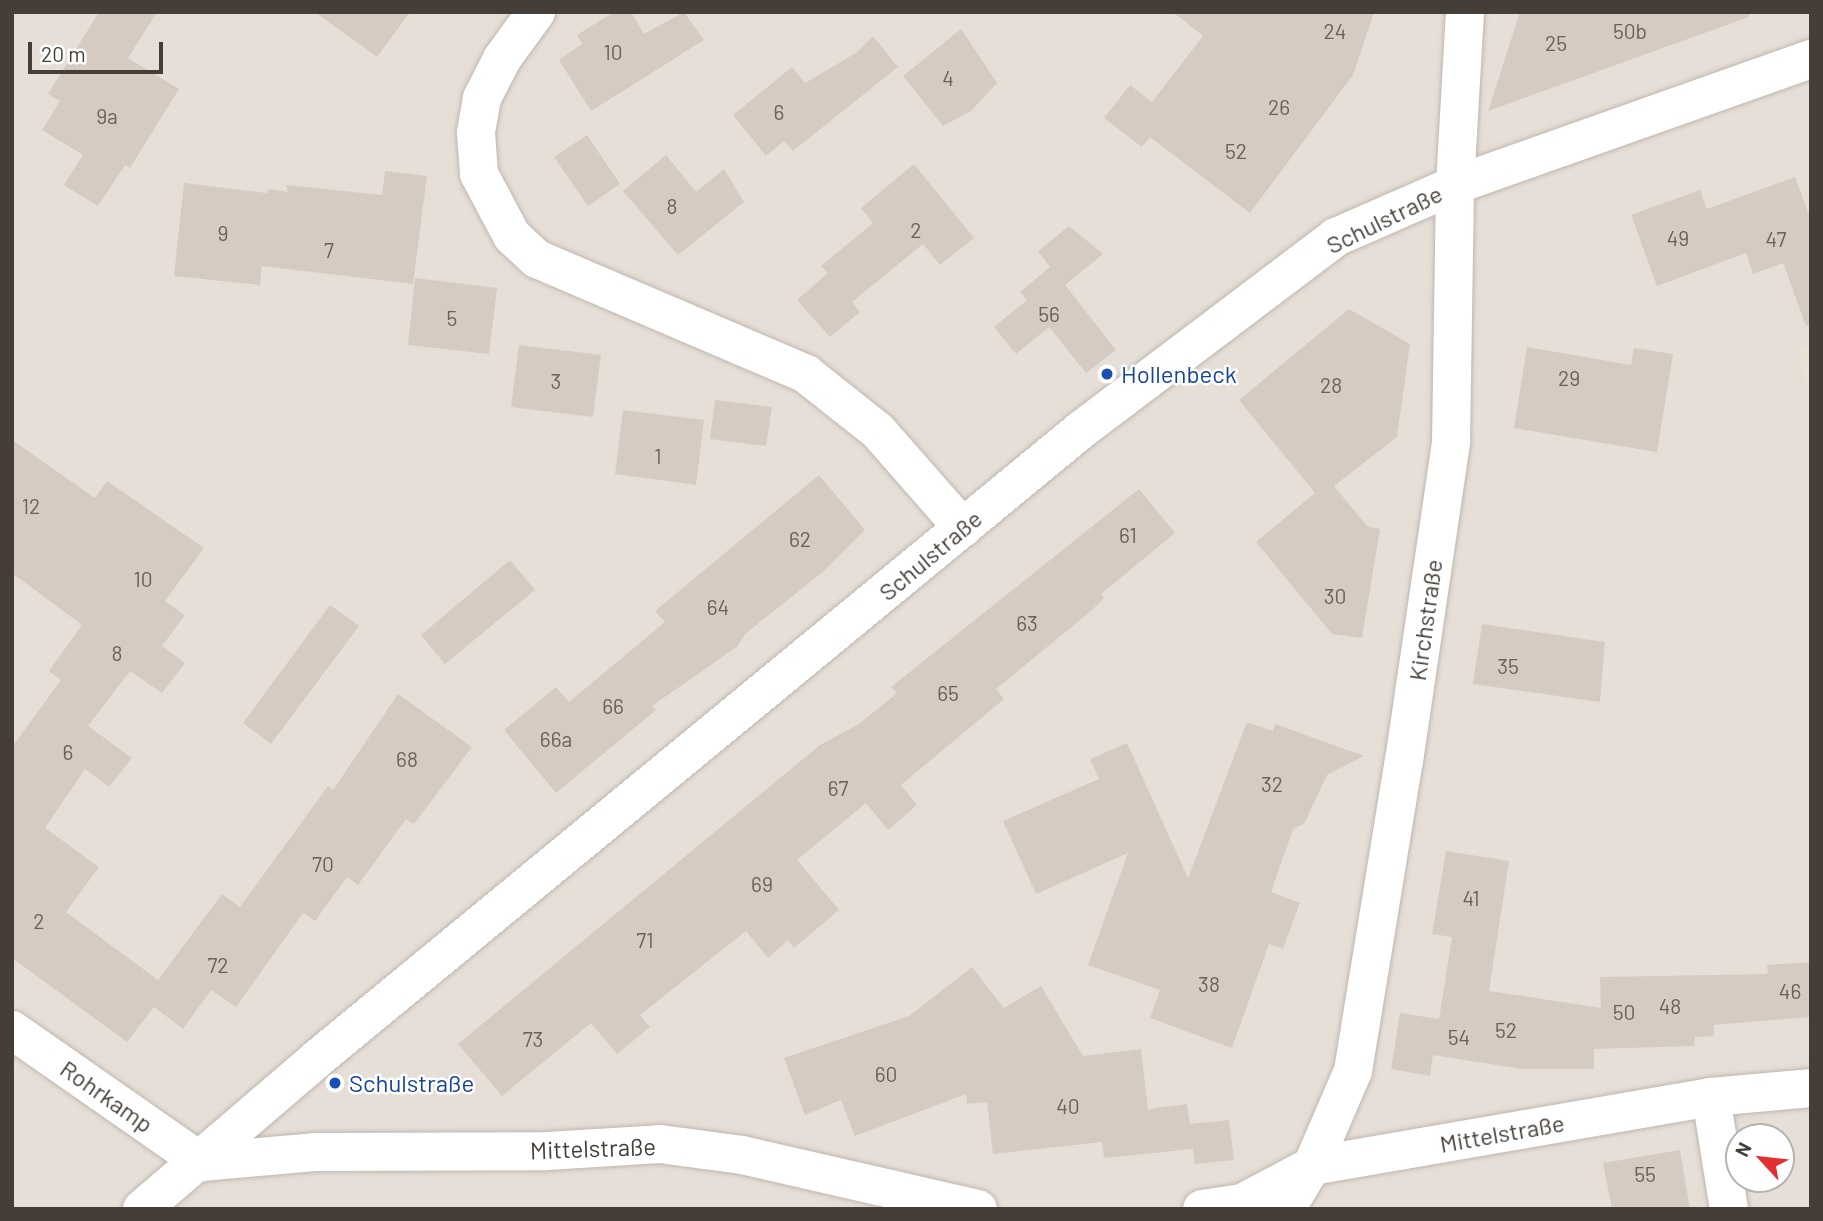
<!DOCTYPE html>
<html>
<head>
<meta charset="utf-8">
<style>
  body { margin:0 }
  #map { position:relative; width:1823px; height:1221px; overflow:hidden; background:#f2eee8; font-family:Barlow,sans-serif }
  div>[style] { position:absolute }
  .residential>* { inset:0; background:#e6dfd7 }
  .education>* { inset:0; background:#eae0d4 }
  .building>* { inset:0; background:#d6cbc2 }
  .roads { filter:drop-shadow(0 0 2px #c0b7af) drop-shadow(0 0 2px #c0b7af) }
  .street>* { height:38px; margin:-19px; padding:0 19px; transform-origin:19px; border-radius:19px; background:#fff }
  .dots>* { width:19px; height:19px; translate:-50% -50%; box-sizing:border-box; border:4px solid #fff; border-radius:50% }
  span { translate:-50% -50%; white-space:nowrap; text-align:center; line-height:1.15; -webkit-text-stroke:5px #fff; paint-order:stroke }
  .number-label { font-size:21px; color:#69615a }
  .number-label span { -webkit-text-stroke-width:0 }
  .street-label { font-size:24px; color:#453e38 }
  .transit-label { font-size:24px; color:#164399 }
  .left { translate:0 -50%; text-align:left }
  .frame { position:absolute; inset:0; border:14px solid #453e38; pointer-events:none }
  .north { position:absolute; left:1725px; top:1123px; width:70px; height:70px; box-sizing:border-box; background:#fff; border:2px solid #b5b2af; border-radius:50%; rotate:297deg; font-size:19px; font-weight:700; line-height:28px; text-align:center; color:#453e38 }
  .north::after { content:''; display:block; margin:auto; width:24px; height:32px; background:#e23032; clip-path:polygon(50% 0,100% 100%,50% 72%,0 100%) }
  .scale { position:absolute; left:28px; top:42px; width:135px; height:32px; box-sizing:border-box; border:4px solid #453e38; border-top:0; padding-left:9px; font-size:21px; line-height:24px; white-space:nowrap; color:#453e38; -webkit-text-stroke:5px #fff; paint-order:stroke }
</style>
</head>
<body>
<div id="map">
  <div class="residential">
    <div style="clip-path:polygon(evenodd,12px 12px,1811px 12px,1811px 1209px,12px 1209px,12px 12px,1739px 1137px,1781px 1137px,1781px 1179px,1739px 1179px,1739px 1137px)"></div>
  </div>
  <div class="education">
    <div style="clip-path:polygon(1811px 345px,1811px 398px,1796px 350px)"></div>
  </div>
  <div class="building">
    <div style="clip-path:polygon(99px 12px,157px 12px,128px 58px,179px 89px,130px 168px,125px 165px,98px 206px,64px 185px,83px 155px,42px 130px,60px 101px,48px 94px)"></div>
    <div style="clip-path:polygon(315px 12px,410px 12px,377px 57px)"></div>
    <div style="clip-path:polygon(614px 12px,631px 12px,644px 34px,684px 12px,704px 40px,591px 111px,559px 60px,582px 44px,577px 35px)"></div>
    <div style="clip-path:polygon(1173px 12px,1374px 12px,1353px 75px,1250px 213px,1150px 137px,1142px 147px,1104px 118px,1130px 85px,1152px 102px,1203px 36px)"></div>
    <div style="clip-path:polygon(1520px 12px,1749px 12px,1749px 17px,1488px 111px)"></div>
    <div style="clip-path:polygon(961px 29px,997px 83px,971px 111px,943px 126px,903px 76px)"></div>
    <div style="clip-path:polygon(873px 36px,898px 67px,793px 151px,784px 141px,766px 156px,733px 115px,792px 67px,805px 83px,856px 53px)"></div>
    <div style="clip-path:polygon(587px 135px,620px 184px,588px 206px,554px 157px)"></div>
    <div style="clip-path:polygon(666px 155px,696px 192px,724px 169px,744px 202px,678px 255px,623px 191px)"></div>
    <div style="clip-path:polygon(914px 164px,974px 238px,940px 265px,923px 244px,852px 302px,860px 312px,830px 337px,797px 300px,828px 273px,821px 266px,873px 223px,861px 208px)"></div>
    <div style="clip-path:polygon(385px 171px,427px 176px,413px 284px,262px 266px,260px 285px,174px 276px,184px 183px,267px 193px,268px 189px,288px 192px,286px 185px,382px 195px)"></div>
    <div style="clip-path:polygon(1795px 177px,1811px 220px,1811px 325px,1806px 326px,1783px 263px,1753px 274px,1746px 253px,1657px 286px,1631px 215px,1700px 190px,1707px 209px)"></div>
    <div style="clip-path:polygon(1069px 226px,1103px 254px,1065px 285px,1116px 350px,1086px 373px,1049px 327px,1016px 354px,994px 327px,1027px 300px,1020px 292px,1050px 267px,1038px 251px)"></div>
    <div style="clip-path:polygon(415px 278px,497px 288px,489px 354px,408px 345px)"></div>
    <div style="clip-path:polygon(1349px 309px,1410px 344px,1397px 437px,1334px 486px,1368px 527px,1380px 529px,1362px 638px,1332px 634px,1256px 542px,1315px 493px,1239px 400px)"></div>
    <div style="clip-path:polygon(519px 345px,601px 355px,593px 417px,511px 407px)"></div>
    <div style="clip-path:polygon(1527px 347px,1631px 365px,1634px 348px,1673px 354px,1657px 452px,1514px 428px)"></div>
    <div style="clip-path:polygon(715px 400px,772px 407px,766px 446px,710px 439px)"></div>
    <div style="clip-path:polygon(623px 410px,704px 420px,696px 485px,615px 474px)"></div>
    <div style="clip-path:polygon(12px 440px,95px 498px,107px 481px,204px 548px,165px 601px,185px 615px,162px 646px,185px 663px,162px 693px,130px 671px,88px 726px,132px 758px,109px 787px,85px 769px,45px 828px,99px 867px,66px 912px,158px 980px,222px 894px,240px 907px,328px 786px,333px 790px,398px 694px,472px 747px,414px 824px,406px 819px,358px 885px,347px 877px,315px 921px,303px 913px,236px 1007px,211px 990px,183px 1029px,154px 1007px,127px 1042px,12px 958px,12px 747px,61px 680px,49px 671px,82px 625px,12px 573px)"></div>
    <div style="clip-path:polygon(819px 475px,865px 530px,824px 571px,745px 634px,738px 646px,652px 706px,656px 710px,556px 793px,504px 730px,556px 687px,569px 702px,665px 622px,655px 611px)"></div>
    <div style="clip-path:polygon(1139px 489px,1175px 533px,1101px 594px,1104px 598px,1091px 611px,996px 689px,1004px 699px,901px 785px,917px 805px,888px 830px,866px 803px,797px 860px,839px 910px,794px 948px,788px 940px,768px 958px,746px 931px,640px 1015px,650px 1027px,617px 1054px,591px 1023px,502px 1096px,458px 1044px,820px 745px,859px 724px,897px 693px,891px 687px)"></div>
    <div style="clip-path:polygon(510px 560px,535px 590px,445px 664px,421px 635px)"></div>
    <div style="clip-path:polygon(330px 605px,359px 626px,271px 744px,243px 723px)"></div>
    <div style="clip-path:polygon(1482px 624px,1605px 642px,1600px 702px,1473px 684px)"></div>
    <div style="clip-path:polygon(1247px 722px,1273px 731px,1275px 724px,1364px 756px,1327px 775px,1304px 824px,1293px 829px,1271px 892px,1300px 903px,1283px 949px,1269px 944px,1232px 1048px,1150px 1018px,1160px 990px,1088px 965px,1128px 853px,1036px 894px,1003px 821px,1099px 779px,1090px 759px,1127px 743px,1188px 878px)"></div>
    <div style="clip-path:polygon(1446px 851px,1509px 861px,1489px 991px,1601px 1008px,1600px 977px,1768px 974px,1767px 965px,1811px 962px,1811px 1017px,1714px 1025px,1714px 1036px,1695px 1037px,1694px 1046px,1594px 1049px,1594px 1069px,1522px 1069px,1433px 1055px,1430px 1076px,1391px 1069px,1400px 1013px,1439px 1019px,1452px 937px,1432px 934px)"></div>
    <div style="clip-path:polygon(972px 967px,1004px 1008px,1041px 986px,1083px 1056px,1141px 1049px,1148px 1109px,1187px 1104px,1190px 1124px,1229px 1120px,1234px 1160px,1195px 1164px,1193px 1149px,1104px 1158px,1102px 1142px,993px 1154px,987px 1102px,967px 1104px,966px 1094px,855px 1136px,841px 1100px,805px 1115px,784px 1058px,909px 1016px)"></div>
    <div style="clip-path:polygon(1680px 1150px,1690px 1209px,1612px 1209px,1603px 1163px)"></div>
  </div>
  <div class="roads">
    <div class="street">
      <div style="left:536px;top:12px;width:58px;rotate:125.9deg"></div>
      <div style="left:502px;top:59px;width:44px;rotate:117.1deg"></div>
      <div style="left:482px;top:98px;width:36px;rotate:100deg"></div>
      <div style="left:476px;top:133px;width:41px;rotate:85.8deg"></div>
      <div style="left:479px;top:174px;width:70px;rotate:62deg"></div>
      <div style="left:512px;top:236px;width:34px;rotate:43deg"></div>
      <div style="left:537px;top:259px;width:293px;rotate:23.1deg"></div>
      <div style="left:806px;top:374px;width:92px;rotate:38.4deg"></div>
      <div style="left:878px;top:431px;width:129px;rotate:48.8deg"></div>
      <div style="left:12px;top:1030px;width:231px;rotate:34.9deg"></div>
      <div style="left:201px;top:1162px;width:114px;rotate:-5deg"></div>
      <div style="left:315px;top:1152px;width:232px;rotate:-0.2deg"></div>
      <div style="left:547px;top:1151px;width:113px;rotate:-3.5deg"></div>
      <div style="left:660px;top:1144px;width:83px;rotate:7.6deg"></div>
      <div style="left:742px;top:1155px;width:242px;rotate:12.9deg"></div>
      <div style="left:1711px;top:1097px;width:113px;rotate:80.9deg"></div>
      <div style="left:142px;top:1209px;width:232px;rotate:-40.6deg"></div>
      <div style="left:318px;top:1058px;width:988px;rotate:-39.46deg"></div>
      <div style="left:1081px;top:430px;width:320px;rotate:-37.1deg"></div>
      <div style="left:1336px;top:237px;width:130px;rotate:-23.6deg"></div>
      <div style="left:1455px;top:185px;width:378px;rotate:-19.5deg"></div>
      <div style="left:1202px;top:1209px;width:40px;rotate:-8.5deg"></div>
      <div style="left:1242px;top:1203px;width:79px;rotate:-27.9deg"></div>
      <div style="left:1312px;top:1166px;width:405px;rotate:-9.8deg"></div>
      <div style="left:1711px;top:1097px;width:100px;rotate:-5.1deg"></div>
      <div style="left:1286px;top:1209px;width:50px;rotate:-58.8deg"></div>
      <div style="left:1312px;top:1166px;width:103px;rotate:-66.7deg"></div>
      <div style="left:1353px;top:1071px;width:314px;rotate:-80.7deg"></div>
      <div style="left:1404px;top:761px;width:322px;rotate:-81.6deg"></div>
      <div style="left:1451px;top:442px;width:257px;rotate:-89.1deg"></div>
      <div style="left:1455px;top:185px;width:173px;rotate:-86.7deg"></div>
    </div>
  </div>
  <div class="dots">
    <div style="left:1107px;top:374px;background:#1a4fb4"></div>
    <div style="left:335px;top:1083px;background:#1a4fb4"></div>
  </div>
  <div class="number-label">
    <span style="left:1335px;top:31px">24</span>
    <span style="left:1630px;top:31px">50b</span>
    <span style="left:1556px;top:43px">25</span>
    <span style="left:613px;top:52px">10</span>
    <span style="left:948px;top:78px">4</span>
    <span style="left:1279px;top:107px">26</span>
    <span style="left:779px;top:112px">6</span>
    <span style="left:107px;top:116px">9a</span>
    <span style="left:1236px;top:151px">52</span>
    <span style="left:672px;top:206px">8</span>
    <span style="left:916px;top:230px">2</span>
    <span style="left:223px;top:233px">9</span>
    <span style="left:1678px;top:238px">49</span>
    <span style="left:1776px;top:239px">47</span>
    <span style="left:329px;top:250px">7</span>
    <span style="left:1049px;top:314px">56</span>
    <span style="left:452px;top:318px">5</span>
    <span style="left:1569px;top:378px">29</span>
    <span style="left:556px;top:381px">3</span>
    <span style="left:1331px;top:385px">28</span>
    <span style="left:658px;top:456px">1</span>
    <span style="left:31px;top:506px">12</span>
    <span style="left:1128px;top:535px">61</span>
    <span style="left:800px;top:539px">62</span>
    <span style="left:143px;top:579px">10</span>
    <span style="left:1335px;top:596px">30</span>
    <span style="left:718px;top:607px">64</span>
    <span style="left:1027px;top:623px">63</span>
    <span style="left:117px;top:653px">8</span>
    <span style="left:1508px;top:666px">35</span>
    <span style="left:948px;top:693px">65</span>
    <span style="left:613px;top:706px">66</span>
    <span style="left:556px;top:739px">66a</span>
    <span style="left:68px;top:752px">6</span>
    <span style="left:407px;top:759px">68</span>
    <span style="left:1272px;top:784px">32</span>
    <span style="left:838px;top:788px">67</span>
    <span style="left:323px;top:864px">70</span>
    <span style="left:762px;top:884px">69</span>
    <span style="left:1471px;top:898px">41</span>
    <span style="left:39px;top:921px">2</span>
    <span style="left:645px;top:940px">71</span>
    <span style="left:218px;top:965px">72</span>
    <span style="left:1209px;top:984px">38</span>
    <span style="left:1790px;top:991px">46</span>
    <span style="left:1670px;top:1006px">48</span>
    <span style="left:1624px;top:1012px">50</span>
    <span style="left:1506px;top:1030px">52</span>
    <span style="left:1459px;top:1037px">54</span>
    <span style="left:533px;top:1039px">73</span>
    <span style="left:886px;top:1074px">60</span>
    <span style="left:1068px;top:1106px">40</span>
    <span style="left:1645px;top:1174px">55</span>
  </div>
  <div class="street-label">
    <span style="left:1384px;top:219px;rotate:-26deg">Schulstraße</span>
    <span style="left:930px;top:555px;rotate:-40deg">Schulstraße</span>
    <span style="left:1425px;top:620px;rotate:-82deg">Kirchstraße</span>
    <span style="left:107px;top:1096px;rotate:35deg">Rohrkamp</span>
    <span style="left:1502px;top:1133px;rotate:-10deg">Mittelstraße</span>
    <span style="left:593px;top:1148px;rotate:-2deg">Mittelstraße</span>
  </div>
  <div class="transit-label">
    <span class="left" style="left:1121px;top:374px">Hollenbeck</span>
    <span class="left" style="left:349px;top:1083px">Schulstraße</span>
  </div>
  <div class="frame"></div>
  <div class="north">N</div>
  <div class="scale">20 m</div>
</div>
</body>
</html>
